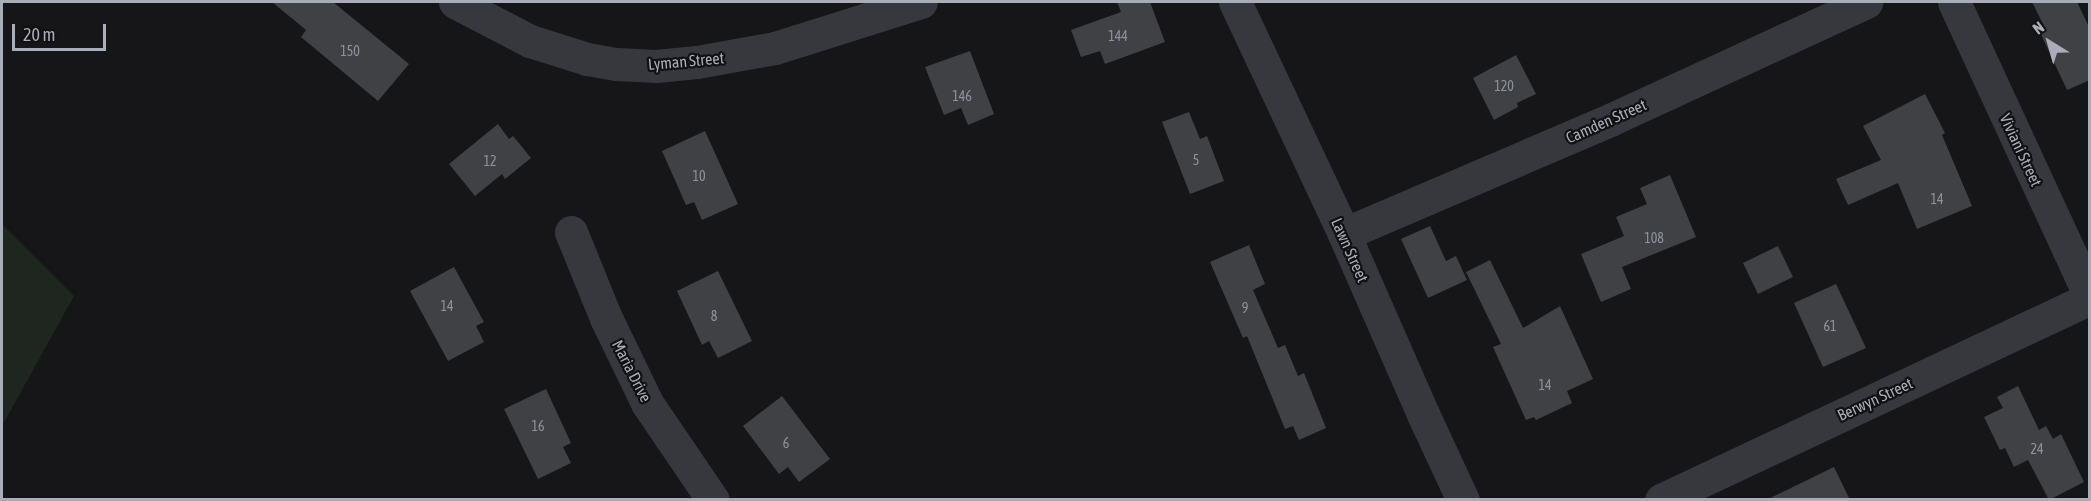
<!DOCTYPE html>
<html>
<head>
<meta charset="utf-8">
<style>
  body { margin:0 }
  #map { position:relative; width:2091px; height:501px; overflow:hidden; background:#161618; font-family:"Asap Condensed",sans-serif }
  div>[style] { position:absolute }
  .green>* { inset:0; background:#1e261f }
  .building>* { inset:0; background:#404145 }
  .minor>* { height:33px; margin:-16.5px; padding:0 16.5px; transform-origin:16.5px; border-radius:16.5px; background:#37383d }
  span { translate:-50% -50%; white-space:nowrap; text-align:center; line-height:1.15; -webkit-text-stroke:4.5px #111113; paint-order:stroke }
  .number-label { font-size:14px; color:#8e929b }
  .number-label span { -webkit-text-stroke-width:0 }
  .street-label { font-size:16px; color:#a8adb8 }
  .frame { position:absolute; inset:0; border:3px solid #a8adb8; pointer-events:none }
  .north { position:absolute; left:2019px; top:12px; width:60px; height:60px; -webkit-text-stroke:4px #111113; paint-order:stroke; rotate:323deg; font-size:16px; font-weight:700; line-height:24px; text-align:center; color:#a8adb8 }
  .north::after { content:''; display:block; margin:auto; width:21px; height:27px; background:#a8adb8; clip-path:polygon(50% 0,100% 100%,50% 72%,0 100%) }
  .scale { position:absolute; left:12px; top:24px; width:94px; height:27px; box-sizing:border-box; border:3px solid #a8adb8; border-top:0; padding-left:8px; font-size:18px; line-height:21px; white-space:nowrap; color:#a8adb8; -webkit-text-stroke:4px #111113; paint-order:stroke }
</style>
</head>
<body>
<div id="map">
  <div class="green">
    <div style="clip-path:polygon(2px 224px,74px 296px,2px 426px)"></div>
  </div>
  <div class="building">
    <div style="clip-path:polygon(272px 2px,333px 2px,409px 64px,378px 101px,301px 37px,306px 30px)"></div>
    <div style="clip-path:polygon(1117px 2px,1150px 2px,1165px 42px,1105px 64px,1100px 51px,1081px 57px,1071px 30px,1121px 12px)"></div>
    <div style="clip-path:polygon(2032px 2px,2077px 2px,2090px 29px,2090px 80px,2067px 90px,2038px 28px,2044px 26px)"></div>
    <div style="clip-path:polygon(970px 51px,994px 114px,968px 125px,961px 108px,944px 115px,925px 67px)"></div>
    <div style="clip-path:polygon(1516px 55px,1536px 94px,1517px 103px,1518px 107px,1494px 120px,1473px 78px)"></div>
    <div style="clip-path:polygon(1925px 94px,1945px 133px,1942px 135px,1972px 206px,1917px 229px,1898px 183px,1848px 205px,1836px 179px,1881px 160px,1863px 126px)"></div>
    <div style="clip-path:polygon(1189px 112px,1200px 139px,1207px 136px,1224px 181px,1190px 194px,1162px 122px)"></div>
    <div style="clip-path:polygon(498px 124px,509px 139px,513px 136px,531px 158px,505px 179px,502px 174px,475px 196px,449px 164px)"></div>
    <div style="clip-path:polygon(705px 131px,738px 204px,702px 220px,694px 202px,686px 205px,662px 151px)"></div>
    <div style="clip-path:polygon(1670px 175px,1696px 237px,1622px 267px,1631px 289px,1601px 302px,1581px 254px,1624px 236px,1616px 217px,1647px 204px,1640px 188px)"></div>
    <div style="clip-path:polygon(1430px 226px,1446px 261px,1456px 256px,1467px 280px,1428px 298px,1401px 239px)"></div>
    <div style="clip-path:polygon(1249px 245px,1265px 284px,1253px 290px,1278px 348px,1285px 345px,1298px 376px,1304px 373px,1326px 428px,1299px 440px,1293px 426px,1285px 429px,1247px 336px,1243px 338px,1210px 262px)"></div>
    <div style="clip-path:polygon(1778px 246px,1793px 277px,1758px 294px,1743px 263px)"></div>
    <div style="clip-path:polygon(1490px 260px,1523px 328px,1560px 306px,1593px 379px,1567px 391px,1572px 403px,1536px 420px,1534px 417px,1526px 420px,1493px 347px,1501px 344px,1466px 272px)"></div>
    <div style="clip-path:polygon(454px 267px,484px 322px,476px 326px,484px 342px,448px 361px,410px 291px)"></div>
    <div style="clip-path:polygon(718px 271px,752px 341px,718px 358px,709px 341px,702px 345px,677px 291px)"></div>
    <div style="clip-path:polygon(1836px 284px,1866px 348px,1823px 367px,1794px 303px)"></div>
    <div style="clip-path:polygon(2018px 386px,2039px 430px,2046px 426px,2053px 439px,2061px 434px,2084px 482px,2049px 500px,2028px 460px,2014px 467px,2005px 448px,2000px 450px,1984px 417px,2003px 408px,1997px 397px)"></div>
    <div style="clip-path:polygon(546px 389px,571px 443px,563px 447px,571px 463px,538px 479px,504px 409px)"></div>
    <div style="clip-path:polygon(782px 396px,830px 459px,799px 482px,788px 467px,779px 474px,743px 426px)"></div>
    <div style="clip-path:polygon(1834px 467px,1850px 500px,1766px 500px)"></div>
  </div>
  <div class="minor">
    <div style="left:455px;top:2px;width:85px;rotate:27.5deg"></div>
    <div style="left:530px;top:41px;width:60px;rotate:17.5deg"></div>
    <div style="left:587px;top:59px;width:29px;rotate:10deg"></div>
    <div style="left:616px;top:64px;width:40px;rotate:2.9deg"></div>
    <div style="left:656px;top:66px;width:41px;rotate:-5.6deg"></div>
    <div style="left:697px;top:62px;width:79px;rotate:-10.2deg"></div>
    <div style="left:775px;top:48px;width:153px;rotate:-17.5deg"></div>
    <div style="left:1235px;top:2px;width:256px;rotate:64.8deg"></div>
    <div style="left:1344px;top:234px;width:197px;rotate:66.3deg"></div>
    <div style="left:1423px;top:414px;width:95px;rotate:65.1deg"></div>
    <div style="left:1954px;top:2px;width:325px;rotate:65.2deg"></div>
    <div style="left:571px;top:232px;width:93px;rotate:67.9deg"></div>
    <div style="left:606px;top:318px;width:94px;rotate:64.2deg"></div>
    <div style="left:647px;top:403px;width:117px;rotate:55.8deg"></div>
    <div style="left:1344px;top:234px;width:292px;rotate:-23.2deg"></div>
    <div style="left:1612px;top:119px;width:280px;rotate:-24.7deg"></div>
    <div style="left:1661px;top:500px;width:474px;rotate:-25.2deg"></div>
  </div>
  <div class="number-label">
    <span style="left:1118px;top:36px">144</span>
    <span style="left:350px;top:51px">150</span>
    <span style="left:1504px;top:86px">120</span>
    <span style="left:962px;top:96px">146</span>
    <span style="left:1196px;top:160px">5</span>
    <span style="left:490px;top:161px">12</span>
    <span style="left:699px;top:176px">10</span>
    <span style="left:1937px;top:199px">14</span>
    <span style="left:1654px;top:238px">108</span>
    <span style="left:447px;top:306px">14</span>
    <span style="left:1245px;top:308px">9</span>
    <span style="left:714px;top:316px">8</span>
    <span style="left:1830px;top:326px">61</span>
    <span style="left:1545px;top:385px">14</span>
    <span style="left:538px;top:426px">16</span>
    <span style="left:786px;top:443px">6</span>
    <span style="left:2037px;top:449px">24</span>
  </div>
  <div class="street-label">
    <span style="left:686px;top:61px;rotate:-5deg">Lyman Street</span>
    <span style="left:1606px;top:121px;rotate:-24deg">Camden Street</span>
    <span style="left:2021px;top:150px;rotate:65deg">Viviani Street</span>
    <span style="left:1350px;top:250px;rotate:66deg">Lawn Street</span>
    <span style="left:632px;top:371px;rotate:63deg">Maria Drive</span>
    <span style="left:1875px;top:399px;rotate:-25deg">Berwyn Street</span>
  </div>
  <div class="frame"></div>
  <div class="north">N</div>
  <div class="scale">20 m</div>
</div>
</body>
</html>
